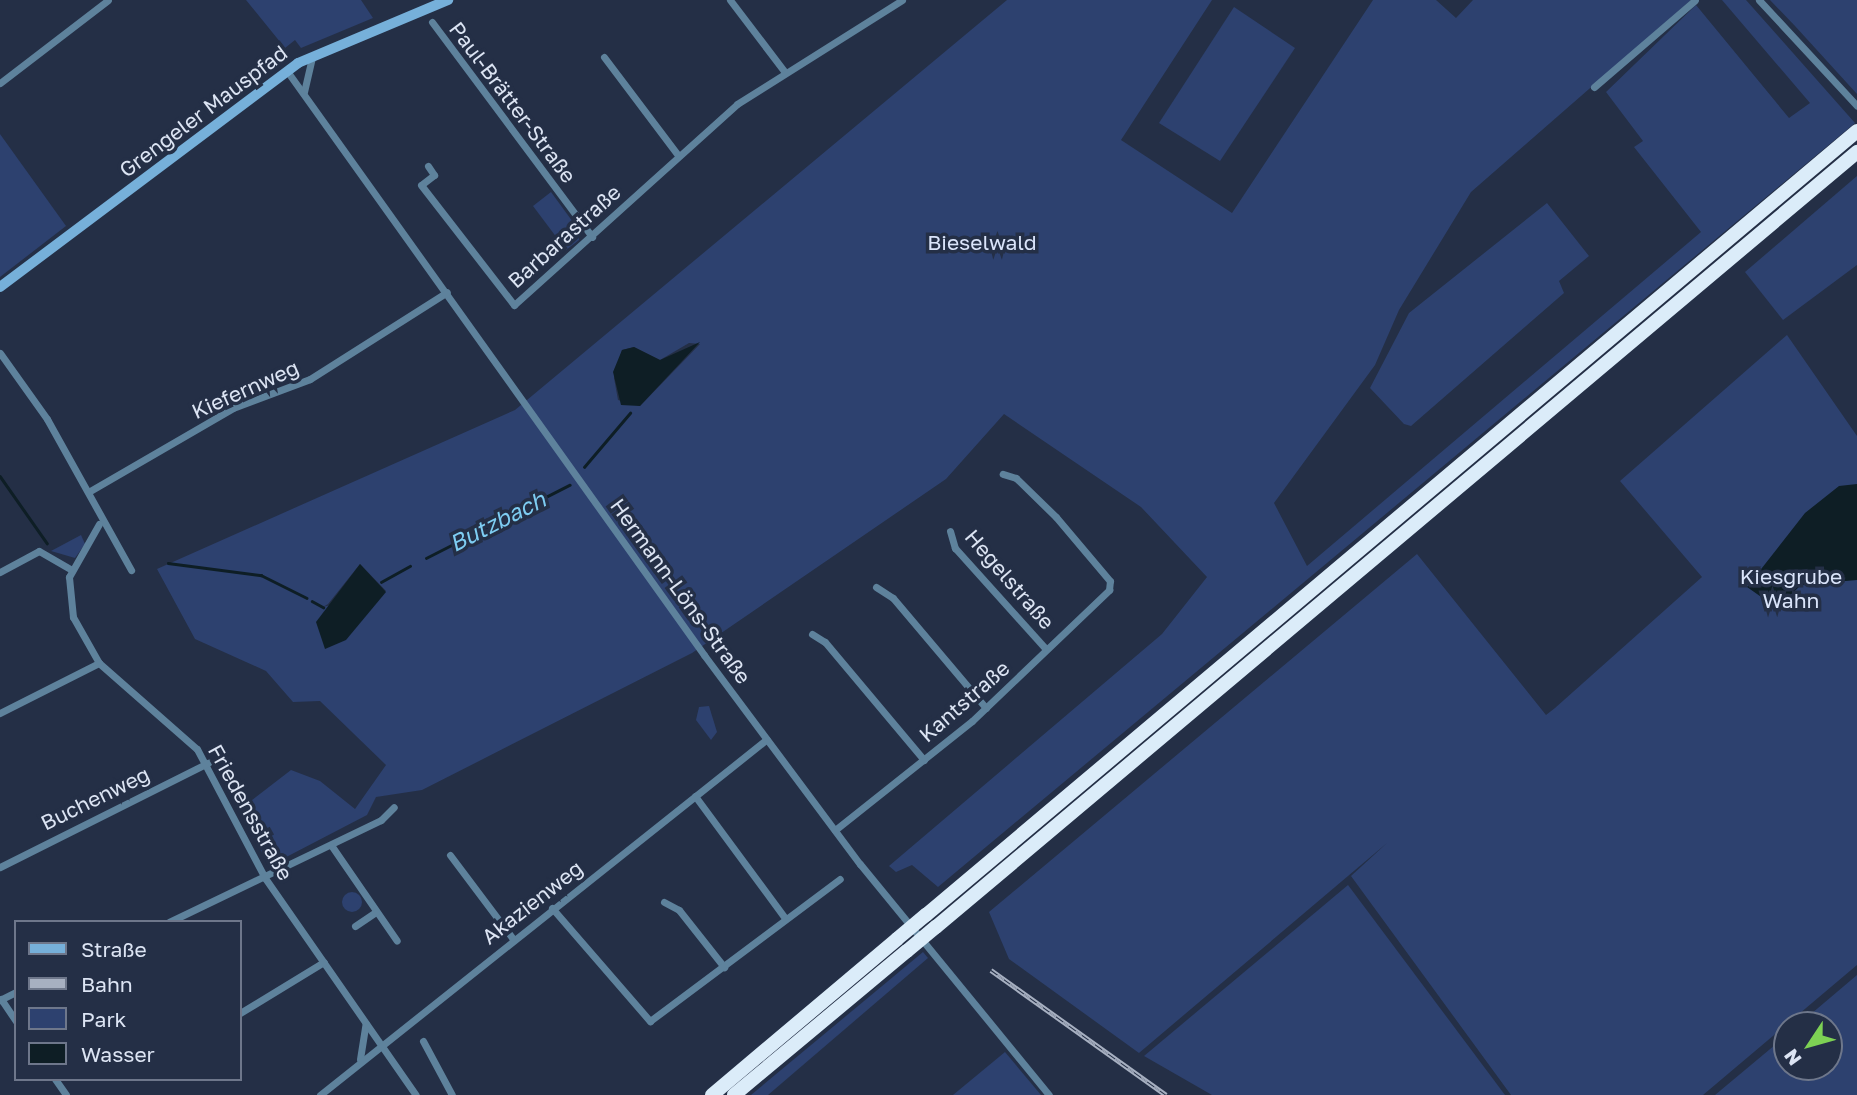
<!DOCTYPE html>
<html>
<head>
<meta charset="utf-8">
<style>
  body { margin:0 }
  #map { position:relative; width:1857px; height:1095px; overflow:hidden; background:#242f46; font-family:"Golos Text",sans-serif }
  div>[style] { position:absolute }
  .green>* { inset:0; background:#2d416f }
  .round { border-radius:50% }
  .water>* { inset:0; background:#0e1e25 }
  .stream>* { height:2.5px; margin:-1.25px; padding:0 1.25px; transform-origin:1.25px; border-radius:1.25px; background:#0e1e25 }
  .street>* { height:7px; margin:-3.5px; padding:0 3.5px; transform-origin:3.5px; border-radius:3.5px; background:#5e829c }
  .secondary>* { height:10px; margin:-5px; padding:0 5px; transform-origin:5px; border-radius:5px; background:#76b0da }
  .highway>* { height:14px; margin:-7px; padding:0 7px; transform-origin:7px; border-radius:7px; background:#dbecf9 }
  .rail>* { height:5px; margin-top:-2.5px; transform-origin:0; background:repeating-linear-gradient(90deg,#242f46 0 8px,#a7b0c1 0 16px); box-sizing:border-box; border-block:2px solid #a7b0c1 }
  .highway-bridge>* { height:14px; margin:-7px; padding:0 7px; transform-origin:7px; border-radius:7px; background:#dbecf9 }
  span { translate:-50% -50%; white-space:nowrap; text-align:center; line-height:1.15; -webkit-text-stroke:7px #242f46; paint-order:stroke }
  .street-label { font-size:21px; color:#dce4f3 }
  .park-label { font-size:21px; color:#dae4fa }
  .water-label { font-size:23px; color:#7ecdf2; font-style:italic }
  .legend { position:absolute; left:14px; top:920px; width:228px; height:161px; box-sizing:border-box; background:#242f46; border:2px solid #6e778b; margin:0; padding:9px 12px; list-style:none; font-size:21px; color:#dce4f3 }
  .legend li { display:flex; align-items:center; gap:14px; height:35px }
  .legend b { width:35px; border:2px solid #6e778b }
  .north { position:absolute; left:1773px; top:1011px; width:70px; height:70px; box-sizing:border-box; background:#242f46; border:2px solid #6e778b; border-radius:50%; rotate:234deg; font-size:19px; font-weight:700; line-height:28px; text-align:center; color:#dce4f3 }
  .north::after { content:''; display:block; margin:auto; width:24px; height:32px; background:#7dd154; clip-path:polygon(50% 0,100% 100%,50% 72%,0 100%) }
</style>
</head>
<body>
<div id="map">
  <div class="green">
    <div style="clip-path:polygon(246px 0,361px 0,373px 18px,301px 48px,295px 40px,285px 48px)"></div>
    <div style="clip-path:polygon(evenodd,1007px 0,1212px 0,1121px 140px,1232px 213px,1373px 0,1436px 0,1456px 18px,1473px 0,1691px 0,1471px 192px,1399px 310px,1375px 365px,1274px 503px,1307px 566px,1701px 232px,1634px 147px,1643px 141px,1606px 92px,1696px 5px,1789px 118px,1810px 103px,1722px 0,1746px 0,1855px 123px,938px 887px,912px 865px,896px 872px,889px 866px,1162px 634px,1207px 577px,1141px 507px,1004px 414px,946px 479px,692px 653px,422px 790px,376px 797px,367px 815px,269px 866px,239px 810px,291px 770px,320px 781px,355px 809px,386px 765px,320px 701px,293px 702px,266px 671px,195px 639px,157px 569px,515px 410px,1007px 0,689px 343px,700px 344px,640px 406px,618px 400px,614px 378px,622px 350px,634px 347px,660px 360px,689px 343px,1007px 0,360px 564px,386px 591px,323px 607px,328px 604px,360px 564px)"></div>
    <div style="clip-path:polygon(1770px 0,1857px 0,1857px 94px,1795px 26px)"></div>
    <div style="clip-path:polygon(1234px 7px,1295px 48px,1220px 161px,1159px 123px)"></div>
    <div style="clip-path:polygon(0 134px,66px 226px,0 277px)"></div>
    <div style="clip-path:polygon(1857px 176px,1857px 265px,1783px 320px,1745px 272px)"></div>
    <div style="clip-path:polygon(551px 192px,578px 229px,579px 240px,566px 250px,533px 206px)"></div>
    <div style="clip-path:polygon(1547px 203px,1589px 256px,1559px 281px,1564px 293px,1411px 426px,1404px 424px,1370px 388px,1409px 313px)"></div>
    <div style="clip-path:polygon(1787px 335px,1857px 436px,1857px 965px,1703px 1095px,1511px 1095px,1351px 876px,1387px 843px,1139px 1053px,1009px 959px,989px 912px,1417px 554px,1546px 715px,1555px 708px,1702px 577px,1620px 481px)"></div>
    <div style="clip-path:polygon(81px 535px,85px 544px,75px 558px,51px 551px)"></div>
    <div style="clip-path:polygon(709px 706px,717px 732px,711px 740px,696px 720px,699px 707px)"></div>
    <div style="clip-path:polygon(1348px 885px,1505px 1095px,1212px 1095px,1144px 1056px)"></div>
    <div class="round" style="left:342px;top:892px;width:20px;height:20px"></div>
    <div style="clip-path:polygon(923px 952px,928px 958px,768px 1095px,751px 1095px)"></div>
    <div style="clip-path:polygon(1857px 975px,1857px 1095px,1715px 1095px,1787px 1035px,1787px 1067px,1829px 1067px,1829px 1025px,1798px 1025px)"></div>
    <div style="clip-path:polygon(1005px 1052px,1041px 1095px,953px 1095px)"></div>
  </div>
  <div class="water">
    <div style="clip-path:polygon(700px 342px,640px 406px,621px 405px,613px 372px,622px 350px,634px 347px,660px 360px)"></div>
    <div style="clip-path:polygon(1857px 484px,1857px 580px,1801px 585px,1777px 608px,1747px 587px,1805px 513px,1839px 486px)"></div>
    <div style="clip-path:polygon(360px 564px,386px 592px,346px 640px,325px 649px,316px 622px)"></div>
  </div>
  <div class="stream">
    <div style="left:584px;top:467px;width:71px;rotate:-49.6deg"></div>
    <div style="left:0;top:476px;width:82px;rotate:55deg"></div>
    <div style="left:426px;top:558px;width:161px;rotate:-27deg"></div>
    <div style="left:168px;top:563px;width:94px;rotate:7.4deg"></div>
    <div style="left:261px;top:575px;width:51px;rotate:26.6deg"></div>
    <div style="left:381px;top:582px;width:33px;rotate:-29deg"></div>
    <div style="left:312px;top:601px;width:13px;rotate:29deg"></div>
  </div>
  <div class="street">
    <div style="left:730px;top:0;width:89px;rotate:52.7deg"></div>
    <div style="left:1759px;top:0;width:144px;rotate:47.2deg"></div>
    <div style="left:432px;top:22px;width:268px;rotate:53.3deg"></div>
    <div style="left:604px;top:57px;width:121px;rotate:53deg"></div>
    <div style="left:287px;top:71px;width:718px;rotate:54.47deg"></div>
    <div style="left:704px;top:655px;width:261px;rotate:53.3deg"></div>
    <div style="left:860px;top:864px;width:298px;rotate:50.7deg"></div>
    <div style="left:0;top:83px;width:136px;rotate:-37.5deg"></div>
    <div style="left:1594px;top:87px;width:133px;rotate:-40.7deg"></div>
    <div style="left:304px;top:92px;width:36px;rotate:-77deg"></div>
    <div style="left:428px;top:166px;width:11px;rotate:56deg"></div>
    <div style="left:434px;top:175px;width:16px;rotate:142deg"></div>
    <div style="left:421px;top:185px;width:152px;rotate:52.2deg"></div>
    <div style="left:514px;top:305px;width:300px;rotate:-42deg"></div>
    <div style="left:737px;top:104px;width:195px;rotate:-32.2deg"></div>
    <div style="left:0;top:353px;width:81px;rotate:54.5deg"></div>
    <div style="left:47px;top:419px;width:173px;rotate:60.9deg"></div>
    <div style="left:90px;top:491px;width:165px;rotate:-30.1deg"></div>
    <div style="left:233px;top:408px;width:82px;rotate:-20.6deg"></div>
    <div style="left:310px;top:379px;width:162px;rotate:-32.4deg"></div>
    <div style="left:99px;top:524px;width:61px;rotate:119.5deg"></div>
    <div style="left:69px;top:577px;width:40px;rotate:84.3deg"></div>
    <div style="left:73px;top:617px;width:53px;rotate:60.5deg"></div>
    <div style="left:99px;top:663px;width:130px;rotate:41.3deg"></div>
    <div style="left:197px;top:749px;width:146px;rotate:62.2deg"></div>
    <div style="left:265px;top:878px;width:264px;rotate:55.2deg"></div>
    <div style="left:950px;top:531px;width:18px;rotate:74deg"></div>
    <div style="left:955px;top:548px;width:136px;rotate:48deg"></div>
    <div style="left:0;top:572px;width:44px;rotate:-28.3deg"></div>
    <div style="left:39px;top:551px;width:38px;rotate:30deg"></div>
    <div style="left:876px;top:587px;width:20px;rotate:33deg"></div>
    <div style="left:893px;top:598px;width:144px;rotate:49.8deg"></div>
    <div style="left:812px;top:634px;width:15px;rotate:32deg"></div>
    <div style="left:825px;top:642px;width:154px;rotate:50deg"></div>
    <div style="left:0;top:713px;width:111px;rotate:-26.8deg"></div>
    <div style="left:695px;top:796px;width:152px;rotate:53.6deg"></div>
    <div style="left:835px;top:830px;width:175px;rotate:-38.5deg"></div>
    <div style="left:972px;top:721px;width:190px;rotate:-43.7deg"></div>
    <div style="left:1109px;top:590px;width:9px;rotate:-84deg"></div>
    <div style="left:1110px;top:581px;width:84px;rotate:-130.2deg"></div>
    <div style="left:1056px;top:517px;width:56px;rotate:-135.7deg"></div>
    <div style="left:1016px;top:478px;width:14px;rotate:-163deg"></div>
    <div style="left:331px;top:845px;width:116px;rotate:55.5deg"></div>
    <div style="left:450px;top:855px;width:105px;rotate:53.1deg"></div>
    <div style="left:0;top:867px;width:233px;rotate:-26.6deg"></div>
    <div style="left:664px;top:902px;width:17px;rotate:28deg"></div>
    <div style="left:679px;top:910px;width:73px;rotate:51.7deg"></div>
    <div style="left:552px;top:908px;width:150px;rotate:49.1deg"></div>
    <div style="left:650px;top:1021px;width:237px;rotate:-36.8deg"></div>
    <div style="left:169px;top:922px;width:235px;rotate:-25.7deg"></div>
    <div style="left:381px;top:820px;width:18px;rotate:-45deg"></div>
    <div style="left:355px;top:926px;width:25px;rotate:-34deg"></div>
    <div style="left:1px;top:999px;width:27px;rotate:56deg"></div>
    <div style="left:0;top:1000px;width:18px;rotate:-27deg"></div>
    <div style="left:240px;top:1013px;width:98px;rotate:-31.3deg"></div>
    <div style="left:423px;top:1041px;width:61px;rotate:61.8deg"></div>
    <div style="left:360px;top:1059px;width:36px;rotate:-81deg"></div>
    <div style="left:55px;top:1079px;width:19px;rotate:55deg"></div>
    <div style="left:320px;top:1095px;width:571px;rotate:-38.53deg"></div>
  </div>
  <div class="secondary">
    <div style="left:0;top:287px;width:373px;rotate:-36.9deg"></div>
    <div style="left:298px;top:63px;width:163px;rotate:-22.8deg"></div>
  </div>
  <div class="highway">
    <div style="left:926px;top:915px;width:1217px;rotate:-40.1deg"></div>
    <div style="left:936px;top:927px;width:1204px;rotate:-40.08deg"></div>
    <div style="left:712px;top:1095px;width:242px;rotate:-40.1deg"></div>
    <div style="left:734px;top:1095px;width:225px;rotate:-39.8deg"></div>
  </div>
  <div class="rail">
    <div style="left:991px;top:970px;width:215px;rotate:35.5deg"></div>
  </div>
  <div class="highway-bridge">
    <div style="left:897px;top:939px;width:38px;rotate:-40deg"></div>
    <div style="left:907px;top:951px;width:38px;rotate:-40deg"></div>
  </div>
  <div class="street-label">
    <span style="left:513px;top:102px;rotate:53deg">Paul-Brätter-Straße</span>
    <span style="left:203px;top:111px;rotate:-37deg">Grengeler Mauspfad</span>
    <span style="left:564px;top:236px;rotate:-42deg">Barbarastraße</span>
    <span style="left:245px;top:389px;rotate:-24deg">Kiefernweg</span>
    <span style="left:1010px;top:579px;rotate:49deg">Hegelstraße</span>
    <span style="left:681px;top:591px;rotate:54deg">Hermann-Löns-Straße</span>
    <span style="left:964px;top:701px;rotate:-41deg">Kantstraße</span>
    <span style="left:95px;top:798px;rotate:-26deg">Buchenweg</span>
    <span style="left:251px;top:812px;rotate:61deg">Friedensstraße</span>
    <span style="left:532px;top:902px;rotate:-38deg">Akazienweg</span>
  </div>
  <div class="park-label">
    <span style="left:982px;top:242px">Bieselwald</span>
    <span style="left:1791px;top:588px">Kiesgrube<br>Wahn</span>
  </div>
  <div class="water-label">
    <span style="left:497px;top:521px;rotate:-27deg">Butzbach</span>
  </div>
  <ul class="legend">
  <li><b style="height:9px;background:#76b0da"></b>Straße</li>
  <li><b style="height:9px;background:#a7b0c1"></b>Bahn</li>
  <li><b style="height:19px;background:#2d416f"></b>Park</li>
  <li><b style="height:19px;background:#0e1e25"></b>Wasser</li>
  </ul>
  <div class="north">N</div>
</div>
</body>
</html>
